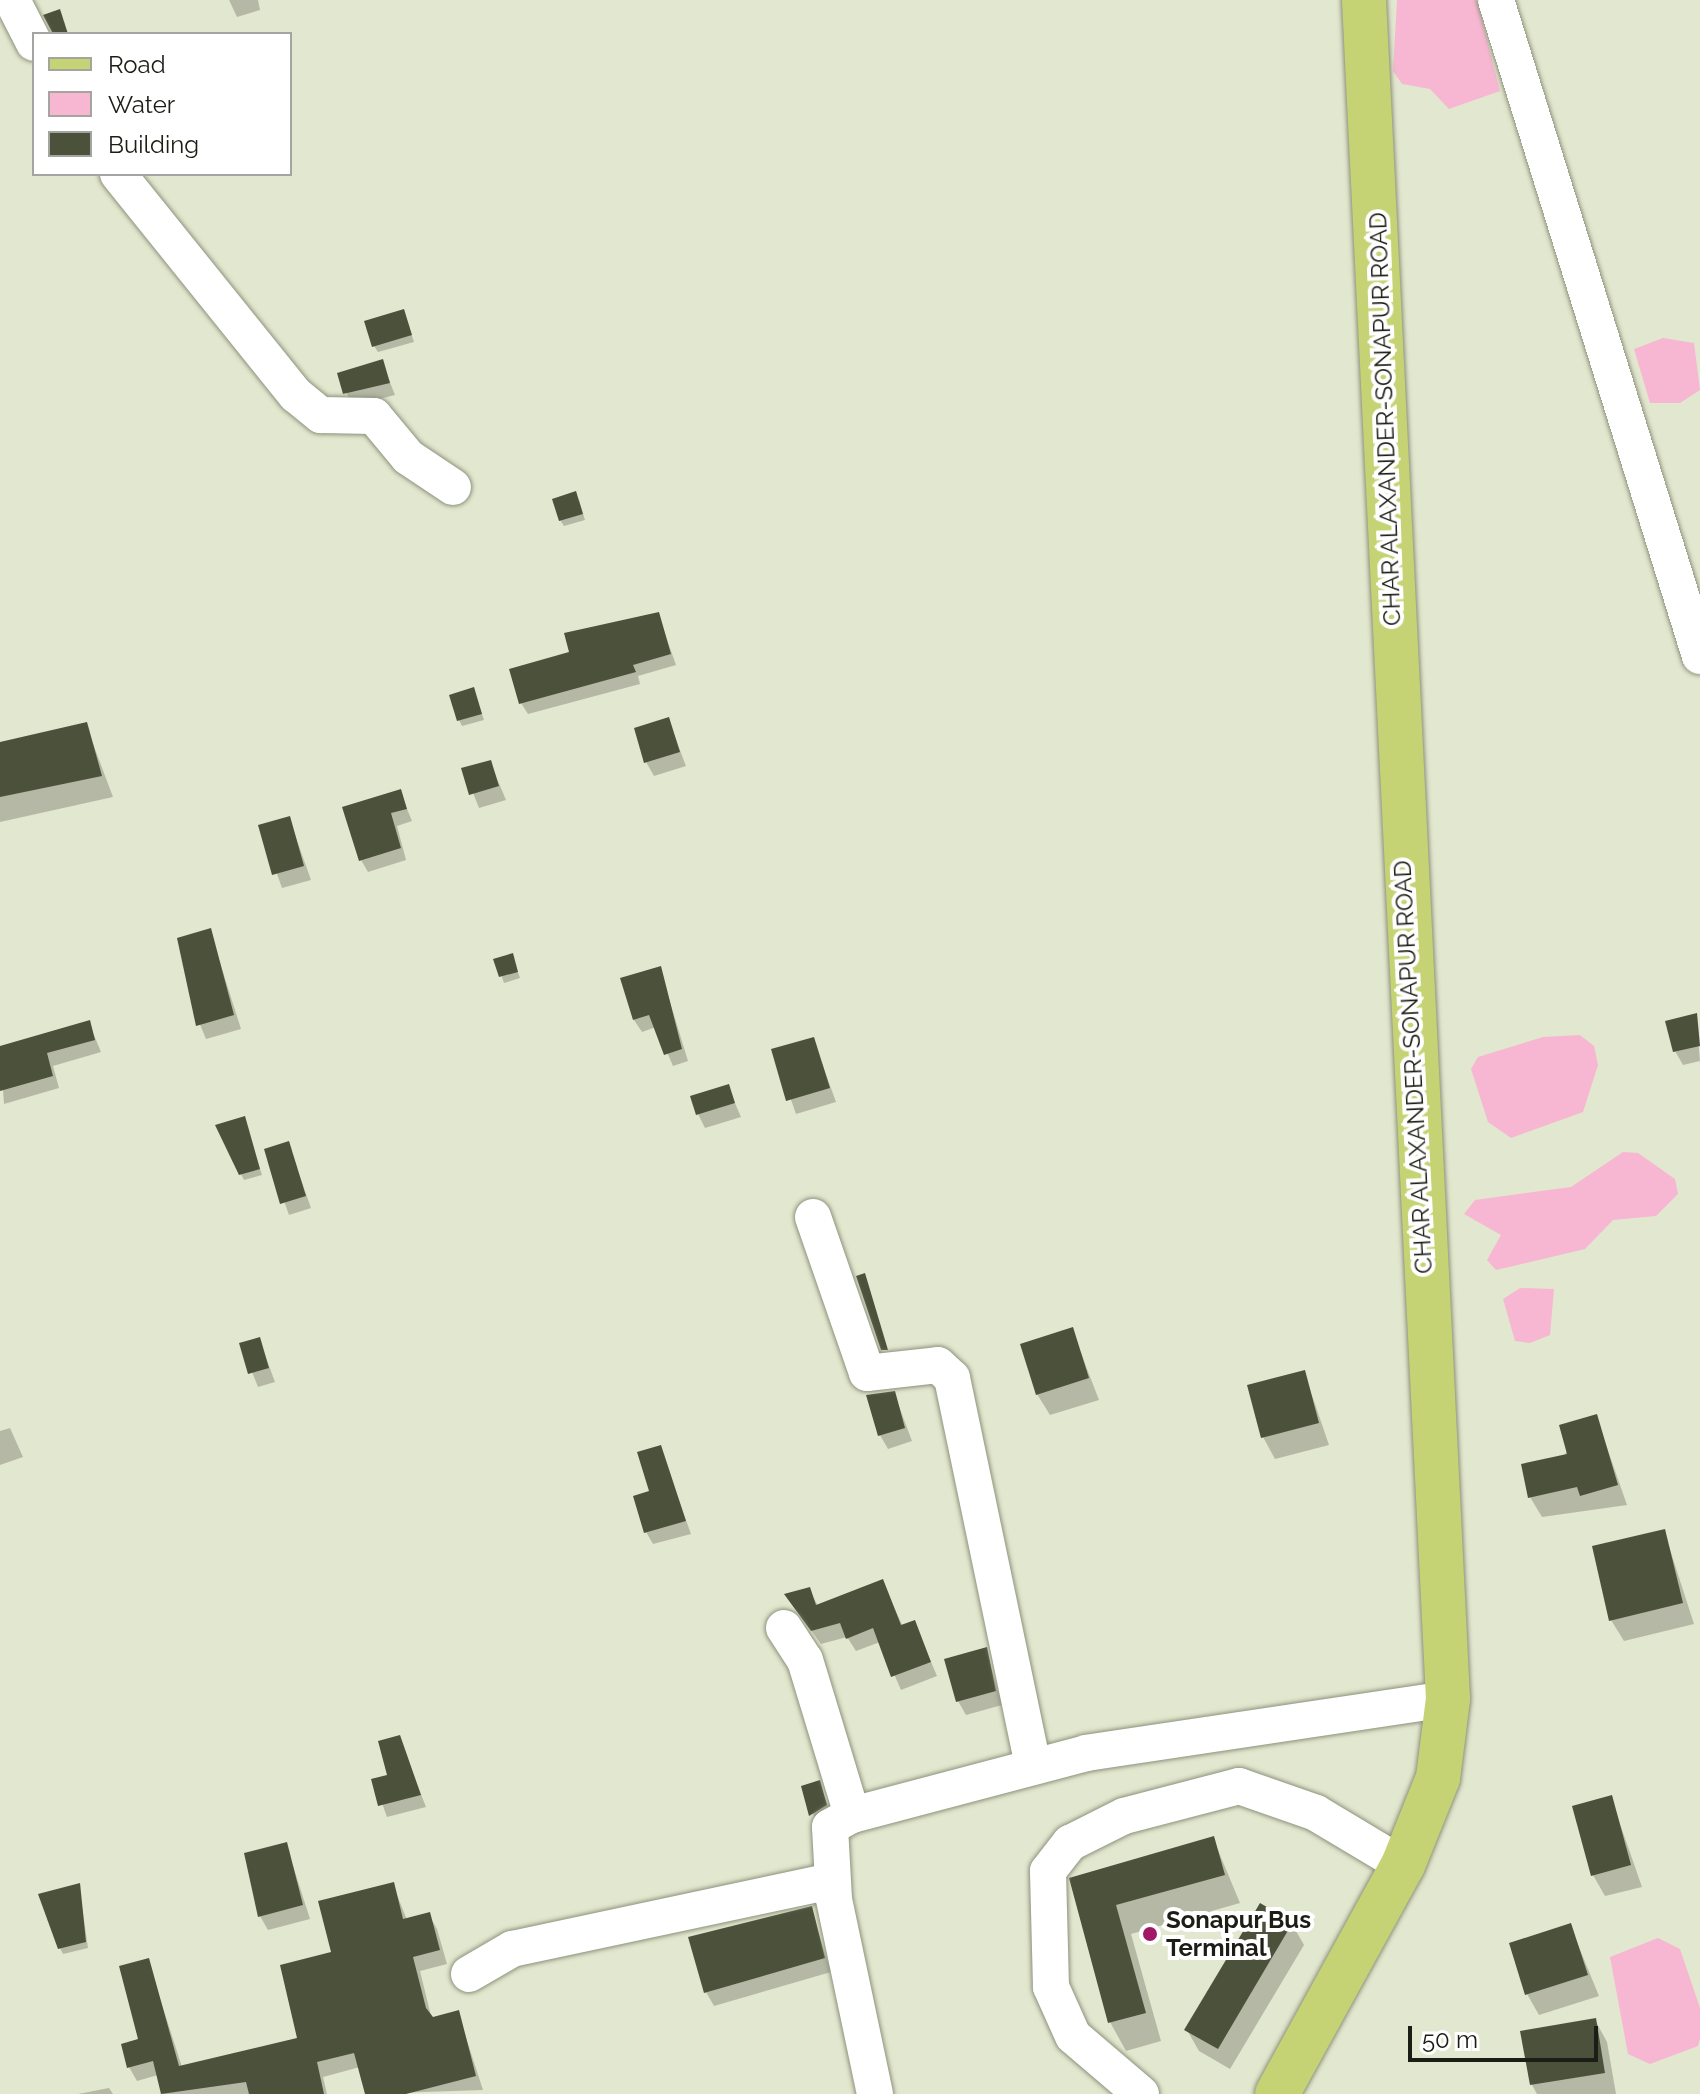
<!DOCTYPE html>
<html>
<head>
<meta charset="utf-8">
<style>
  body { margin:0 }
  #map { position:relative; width:1700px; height:2094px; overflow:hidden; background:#e2e7cf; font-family:Raleway,sans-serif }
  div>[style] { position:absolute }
  .water>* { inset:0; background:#f7b7d2 }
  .shadow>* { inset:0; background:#0003 }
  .building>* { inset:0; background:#4c513c }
  .roads { filter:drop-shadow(0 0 2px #8d927c) drop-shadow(0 0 2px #8d927c) }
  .minor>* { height:36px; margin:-18px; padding:0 18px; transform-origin:18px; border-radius:18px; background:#fff }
  .major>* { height:44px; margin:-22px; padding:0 22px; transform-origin:22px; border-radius:22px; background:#c6d374 }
  .dots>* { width:22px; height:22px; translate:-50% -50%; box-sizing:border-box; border:4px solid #fff; border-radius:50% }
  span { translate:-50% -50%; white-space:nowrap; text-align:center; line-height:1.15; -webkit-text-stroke:8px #fff; paint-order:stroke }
  .street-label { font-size:24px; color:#1c1e15 }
  .poi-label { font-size:24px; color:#1c1e15; font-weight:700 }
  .left { translate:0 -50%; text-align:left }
  .legend { position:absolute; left:32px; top:32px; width:260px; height:144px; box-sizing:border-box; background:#fff; border:2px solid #a4a5a1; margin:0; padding:10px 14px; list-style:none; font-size:24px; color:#1c1e15 }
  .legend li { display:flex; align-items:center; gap:16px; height:40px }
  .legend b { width:40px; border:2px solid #a4a5a1 }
  .scale { position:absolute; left:1408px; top:2026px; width:190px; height:36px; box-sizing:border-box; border:4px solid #1c1e15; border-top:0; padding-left:10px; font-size:24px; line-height:28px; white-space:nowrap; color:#1c1e15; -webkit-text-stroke:6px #fff; paint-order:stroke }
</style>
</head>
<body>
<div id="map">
  <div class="water">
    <div style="clip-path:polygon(1397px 0,1477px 0,1500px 91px,1449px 109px,1430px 89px,1402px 84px,1393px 71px)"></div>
    <div style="clip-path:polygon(1663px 338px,1694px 343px,1700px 390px,1680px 403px,1650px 403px,1634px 349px)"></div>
    <div style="clip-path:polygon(1580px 1035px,1594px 1046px,1598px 1065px,1583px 1112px,1511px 1138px,1488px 1122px,1471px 1069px,1478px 1057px,1543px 1037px)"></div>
    <div style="clip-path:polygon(1623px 1152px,1638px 1153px,1675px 1179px,1678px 1194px,1656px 1216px,1613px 1220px,1585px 1249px,1496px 1270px,1487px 1260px,1501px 1235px,1464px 1214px,1475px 1200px,1571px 1187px)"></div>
    <div style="clip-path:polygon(1520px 1288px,1554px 1289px,1550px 1335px,1530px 1343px,1515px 1341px,1503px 1299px)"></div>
    <div style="clip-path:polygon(1658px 1938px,1680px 1949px,1700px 2008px,1700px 2038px,1698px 2046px,1650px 2064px,1628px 2054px,1610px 1957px)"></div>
  </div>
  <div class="shadow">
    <div style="clip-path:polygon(229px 0,258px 0,260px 10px,237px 17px)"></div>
    <div style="clip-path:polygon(404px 311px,414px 342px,378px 352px,374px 346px)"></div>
    <div style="clip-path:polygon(382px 362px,395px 395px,352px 406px,339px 374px)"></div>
    <div style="clip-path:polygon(579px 500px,585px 520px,564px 526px,560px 520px)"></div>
    <div style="clip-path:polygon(658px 614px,676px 665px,638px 676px,640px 684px,528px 714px,521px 703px,572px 653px,566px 634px)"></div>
    <div style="clip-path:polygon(476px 696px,484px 720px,462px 726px,459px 720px)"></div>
    <div style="clip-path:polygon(668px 719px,686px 766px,654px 776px,646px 762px)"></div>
    <div style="clip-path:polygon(86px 725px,113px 797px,0 822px,0 746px)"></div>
    <div style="clip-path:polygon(490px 762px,506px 800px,479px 808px,464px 770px)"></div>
    <div style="clip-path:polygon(400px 792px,412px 821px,397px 826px,406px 860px,368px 872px,361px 860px)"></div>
    <div style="clip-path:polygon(289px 818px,311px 880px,282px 888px,260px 826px)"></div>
    <div style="clip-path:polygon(210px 931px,241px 1029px,206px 1039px,192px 1005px)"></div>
    <div style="clip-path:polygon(512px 955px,520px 978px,504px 983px,496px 960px)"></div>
    <div style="clip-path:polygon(660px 969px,688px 1061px,673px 1066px,656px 1027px,642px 1032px,634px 1020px)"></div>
    <div style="clip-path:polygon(1696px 1015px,1700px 1061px,1683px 1065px,1675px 1051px)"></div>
    <div style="clip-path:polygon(89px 1023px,101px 1052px,53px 1066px,59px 1088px,4px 1104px,0 1048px)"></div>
    <div style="clip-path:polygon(813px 1039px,836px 1102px,796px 1114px,774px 1051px)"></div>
    <div style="clip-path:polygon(728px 1087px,741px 1117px,705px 1128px,698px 1114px)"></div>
    <div style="clip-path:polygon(244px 1119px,262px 1175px,244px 1180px,217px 1127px)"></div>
    <div style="clip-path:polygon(288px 1143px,311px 1208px,289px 1215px,266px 1150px)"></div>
    <div style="clip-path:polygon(1072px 1330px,1099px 1400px,1050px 1415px,1037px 1394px)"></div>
    <div style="clip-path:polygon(259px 1339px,275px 1382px,258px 1387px,241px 1344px)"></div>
    <div style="clip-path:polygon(1304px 1372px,1329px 1445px,1275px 1459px,1263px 1437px)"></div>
    <div style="clip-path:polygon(894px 1393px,912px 1441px,888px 1449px,880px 1435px)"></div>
    <div style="clip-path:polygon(1596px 1416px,1627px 1505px,1542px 1517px,1530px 1497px)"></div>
    <div style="clip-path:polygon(10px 1428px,23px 1457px,0 1465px,0 1431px)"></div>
    <div style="clip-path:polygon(660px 1448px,691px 1534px,653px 1544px,646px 1532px)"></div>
    <div style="clip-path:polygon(1664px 1531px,1694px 1624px,1624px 1641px,1611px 1620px)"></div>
    <div style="clip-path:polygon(883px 1582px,903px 1627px,914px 1622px,937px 1676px,901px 1690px,880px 1642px,856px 1651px,847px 1637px,821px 1644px,787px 1596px,809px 1589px,818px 1606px)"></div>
    <div style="clip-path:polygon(986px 1649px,1002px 1705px,966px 1715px,958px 1701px)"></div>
    <div style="clip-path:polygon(399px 1738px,426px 1807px,387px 1817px,374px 1781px,389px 1777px)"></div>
    <div style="clip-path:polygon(819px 1783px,833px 1819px,819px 1829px,803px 1787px)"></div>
    <div style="clip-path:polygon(1611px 1798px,1642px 1887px,1605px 1896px,1593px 1875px)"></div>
    <div style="clip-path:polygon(1213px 1838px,1240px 1903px,1131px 1934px,1161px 2041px,1126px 2051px,1110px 2022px,1072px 1879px)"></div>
    <div style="clip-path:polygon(286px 1844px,310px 1919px,268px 1930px,260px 1916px)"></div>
    <div style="clip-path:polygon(79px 1885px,88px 1948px,63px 1954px,60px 1948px)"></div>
    <div style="clip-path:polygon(393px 1885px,407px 1920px,429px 1915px,437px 1929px,447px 1964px,420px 1971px,432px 2020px,458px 2013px,483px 2090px,367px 2094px,360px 2067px,323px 2077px,327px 2094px,163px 2094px,158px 2075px,137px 2081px,129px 2067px,140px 2041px,148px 1961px,182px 2067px,299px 2040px,334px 1953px)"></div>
    <div style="clip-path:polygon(811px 1909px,831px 1972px,714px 2006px,706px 1992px)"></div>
    <div style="clip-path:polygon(1292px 1924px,1304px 1945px,1230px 2069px,1199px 2051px,1187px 2030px)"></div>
    <div style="clip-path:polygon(1570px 1925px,1599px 1996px,1539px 2015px,1527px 1994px)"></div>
    <div style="clip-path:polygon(1595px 2020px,1607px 2042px,1616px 2094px,1537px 2094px,1532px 2085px)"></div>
    <div style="clip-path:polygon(109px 2088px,113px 2094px,78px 2094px)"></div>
  </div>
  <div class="building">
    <div style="clip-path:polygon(60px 9px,68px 34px,53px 34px,43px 15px)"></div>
    <div style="clip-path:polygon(404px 309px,412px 335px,372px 347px,364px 321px)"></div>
    <div style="clip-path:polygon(383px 359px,390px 383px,343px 394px,337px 373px)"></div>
    <div style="clip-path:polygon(576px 491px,583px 514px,559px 521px,552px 499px)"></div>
    <div style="clip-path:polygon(659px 612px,671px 654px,633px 665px,636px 672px,519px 704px,509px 669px,569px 652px,564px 633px)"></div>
    <div style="clip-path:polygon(474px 687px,482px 714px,457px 721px,449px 695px)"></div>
    <div style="clip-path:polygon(669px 717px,680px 752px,644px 763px,634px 728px)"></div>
    <div style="clip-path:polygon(87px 722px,102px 776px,0 797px,0 742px)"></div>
    <div style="clip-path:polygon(491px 760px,499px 786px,469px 795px,461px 768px)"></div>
    <div style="clip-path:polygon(401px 789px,407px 809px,391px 813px,401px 848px,359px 861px,342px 807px)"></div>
    <div style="clip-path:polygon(290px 816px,304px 866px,272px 875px,258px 825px)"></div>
    <div style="clip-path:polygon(211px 928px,234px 1015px,196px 1026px,177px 938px)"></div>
    <div style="clip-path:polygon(513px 953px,518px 972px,499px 977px,493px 959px)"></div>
    <div style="clip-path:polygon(661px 966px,682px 1049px,664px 1055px,649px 1015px,633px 1020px,620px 978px)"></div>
    <div style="clip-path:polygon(1697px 1013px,1700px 1046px,1673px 1052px,1665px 1021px)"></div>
    <div style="clip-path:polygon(90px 1020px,95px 1040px,47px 1053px,53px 1076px,0 1091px,0 1046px)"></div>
    <div style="clip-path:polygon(814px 1037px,830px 1088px,786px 1101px,771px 1049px)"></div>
    <div style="clip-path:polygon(729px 1084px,735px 1103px,696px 1115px,690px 1096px)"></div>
    <div style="clip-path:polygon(245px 1116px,260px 1169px,239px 1175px,215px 1125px)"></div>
    <div style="clip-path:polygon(289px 1141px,306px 1196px,280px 1204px,264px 1149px)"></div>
    <div style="clip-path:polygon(865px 1273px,888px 1350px,881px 1350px,856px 1276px)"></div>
    <div style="clip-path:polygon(1073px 1327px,1089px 1378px,1036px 1395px,1020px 1344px)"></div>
    <div style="clip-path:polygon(260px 1337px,269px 1368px,248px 1374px,239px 1343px)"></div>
    <div style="clip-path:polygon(1305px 1370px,1319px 1423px,1261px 1438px,1247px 1385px)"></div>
    <div style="clip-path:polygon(895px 1391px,905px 1428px,878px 1436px,866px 1395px)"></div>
    <div style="clip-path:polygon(1597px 1414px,1618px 1485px,1580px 1496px,1577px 1487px,1528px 1498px,1521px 1464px,1567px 1454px,1559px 1425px)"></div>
    <div style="clip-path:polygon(661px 1445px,686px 1521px,644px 1533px,633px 1496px,649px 1491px,637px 1452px)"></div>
    <div style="clip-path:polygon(1665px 1529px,1683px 1603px,1609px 1621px,1592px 1546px)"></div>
    <div style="clip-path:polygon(883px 1579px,901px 1625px,915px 1620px,931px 1662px,891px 1677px,873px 1628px,846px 1639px,840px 1623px,811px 1631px,784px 1594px,810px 1587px,816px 1605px)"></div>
    <div style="clip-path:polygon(987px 1647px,996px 1691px,956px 1702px,944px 1659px)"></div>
    <div style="clip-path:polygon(400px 1735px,421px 1795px,378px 1806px,371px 1779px,387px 1775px,378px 1741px)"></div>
    <div style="clip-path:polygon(820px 1780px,827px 1805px,809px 1816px,801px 1786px)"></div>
    <div style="clip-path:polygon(1612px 1795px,1631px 1865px,1591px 1876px,1572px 1806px)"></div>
    <div style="clip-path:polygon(1214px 1836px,1225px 1875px,1116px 1905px,1146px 2013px,1108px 2023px,1069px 1878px)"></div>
    <div style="clip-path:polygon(287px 1842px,303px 1905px,258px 1917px,244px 1853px)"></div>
    <div style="clip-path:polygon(394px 1882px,403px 1919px,430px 1912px,440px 1950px,413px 1957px,426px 2008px,433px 2017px,459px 2010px,476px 2076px,406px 2094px,365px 2094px,354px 2053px,317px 2062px,324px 2094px,249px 2094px,246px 2082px,161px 2094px,153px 2061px,127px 2068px,121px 2044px,138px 2039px,119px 1966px,149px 1958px,179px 2066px,297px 2038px,280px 1965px,331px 1952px,318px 1901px)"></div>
    <div style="clip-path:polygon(80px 1883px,86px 1942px,58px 1949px,38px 1894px)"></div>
    <div style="clip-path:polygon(1260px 1903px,1293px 1922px,1218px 2049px,1184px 2030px)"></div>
    <div style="clip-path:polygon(812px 1906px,825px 1958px,704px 1993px,688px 1937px)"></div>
    <div style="clip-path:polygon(1571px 1923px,1588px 1975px,1525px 1995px,1509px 1943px)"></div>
    <div style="clip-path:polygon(1596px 2018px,1605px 2073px,1530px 2085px,1520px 2031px)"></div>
  </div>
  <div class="roads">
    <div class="minor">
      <div style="left:12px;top:0;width:48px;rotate:62.9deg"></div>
      <div style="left:1496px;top:0;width:687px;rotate:72.73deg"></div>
      <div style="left:118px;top:174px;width:284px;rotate:51.2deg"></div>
      <div style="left:296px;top:395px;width:32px;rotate:39deg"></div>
      <div style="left:321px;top:415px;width:53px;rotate:1.1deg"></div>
      <div style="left:374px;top:416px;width:53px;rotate:50.3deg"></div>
      <div style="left:408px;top:457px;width:54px;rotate:33.7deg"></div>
      <div style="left:813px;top:1217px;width:165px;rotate:70.9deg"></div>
      <div style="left:867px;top:1373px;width:71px;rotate:-6.4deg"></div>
      <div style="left:938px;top:1365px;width:19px;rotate:43deg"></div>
      <div style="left:952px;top:1378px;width:397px;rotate:78.2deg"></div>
      <div style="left:784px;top:1628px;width:38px;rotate:57deg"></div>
      <div style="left:805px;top:1660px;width:162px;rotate:73.1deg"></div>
      <div style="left:469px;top:1974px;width:50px;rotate:-30.2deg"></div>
      <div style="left:512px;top:1949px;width:326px;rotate:-12deg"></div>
      <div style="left:875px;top:2094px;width:199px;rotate:-101.9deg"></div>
      <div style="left:834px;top:1899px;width:72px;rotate:-93.2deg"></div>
      <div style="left:830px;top:1827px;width:25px;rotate:-29deg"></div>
      <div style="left:852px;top:1815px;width:242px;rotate:-14.8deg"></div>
      <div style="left:1086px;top:1753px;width:366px;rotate:-8.5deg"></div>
      <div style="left:1141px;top:2094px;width:89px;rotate:-139.5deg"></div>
      <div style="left:1073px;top:2036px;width:54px;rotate:-114.2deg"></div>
      <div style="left:1051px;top:1987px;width:116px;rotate:-91.5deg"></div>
      <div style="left:1048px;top:1871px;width:36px;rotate:-52deg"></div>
      <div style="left:1070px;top:1843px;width:60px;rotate:-26.6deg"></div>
      <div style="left:1124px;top:1816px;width:119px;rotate:-14.6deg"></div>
      <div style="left:1239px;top:1786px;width:82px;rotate:19.3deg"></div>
      <div style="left:1316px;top:1813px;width:101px;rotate:30.9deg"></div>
    </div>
    <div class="major">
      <div style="left:1277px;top:2094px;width:261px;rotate:-61.2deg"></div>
      <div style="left:1403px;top:1865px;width:94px;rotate:-68.1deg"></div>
      <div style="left:1438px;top:1778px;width:80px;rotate:-82.8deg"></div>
      <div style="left:1448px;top:1699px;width:1701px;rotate:-92.83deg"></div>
    </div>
  </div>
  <div class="dots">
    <div style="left:1150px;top:1934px;background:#a11966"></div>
  </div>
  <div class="street-label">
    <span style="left:1385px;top:419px;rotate:-92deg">CHAR ALAXANDER-SONAPUR ROAD</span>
    <span style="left:1413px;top:1067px;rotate:-93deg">CHAR ALAXANDER-SONAPUR ROAD</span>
  </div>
  <div class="poi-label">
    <span class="left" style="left:1166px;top:1934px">Sonapur Bus<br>Terminal</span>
  </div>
  <ul class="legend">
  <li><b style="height:10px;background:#c6d374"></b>Road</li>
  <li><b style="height:22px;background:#f7b7d2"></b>Water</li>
  <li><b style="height:22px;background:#4c513c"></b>Building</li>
  </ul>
  <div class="scale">50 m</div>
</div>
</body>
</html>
